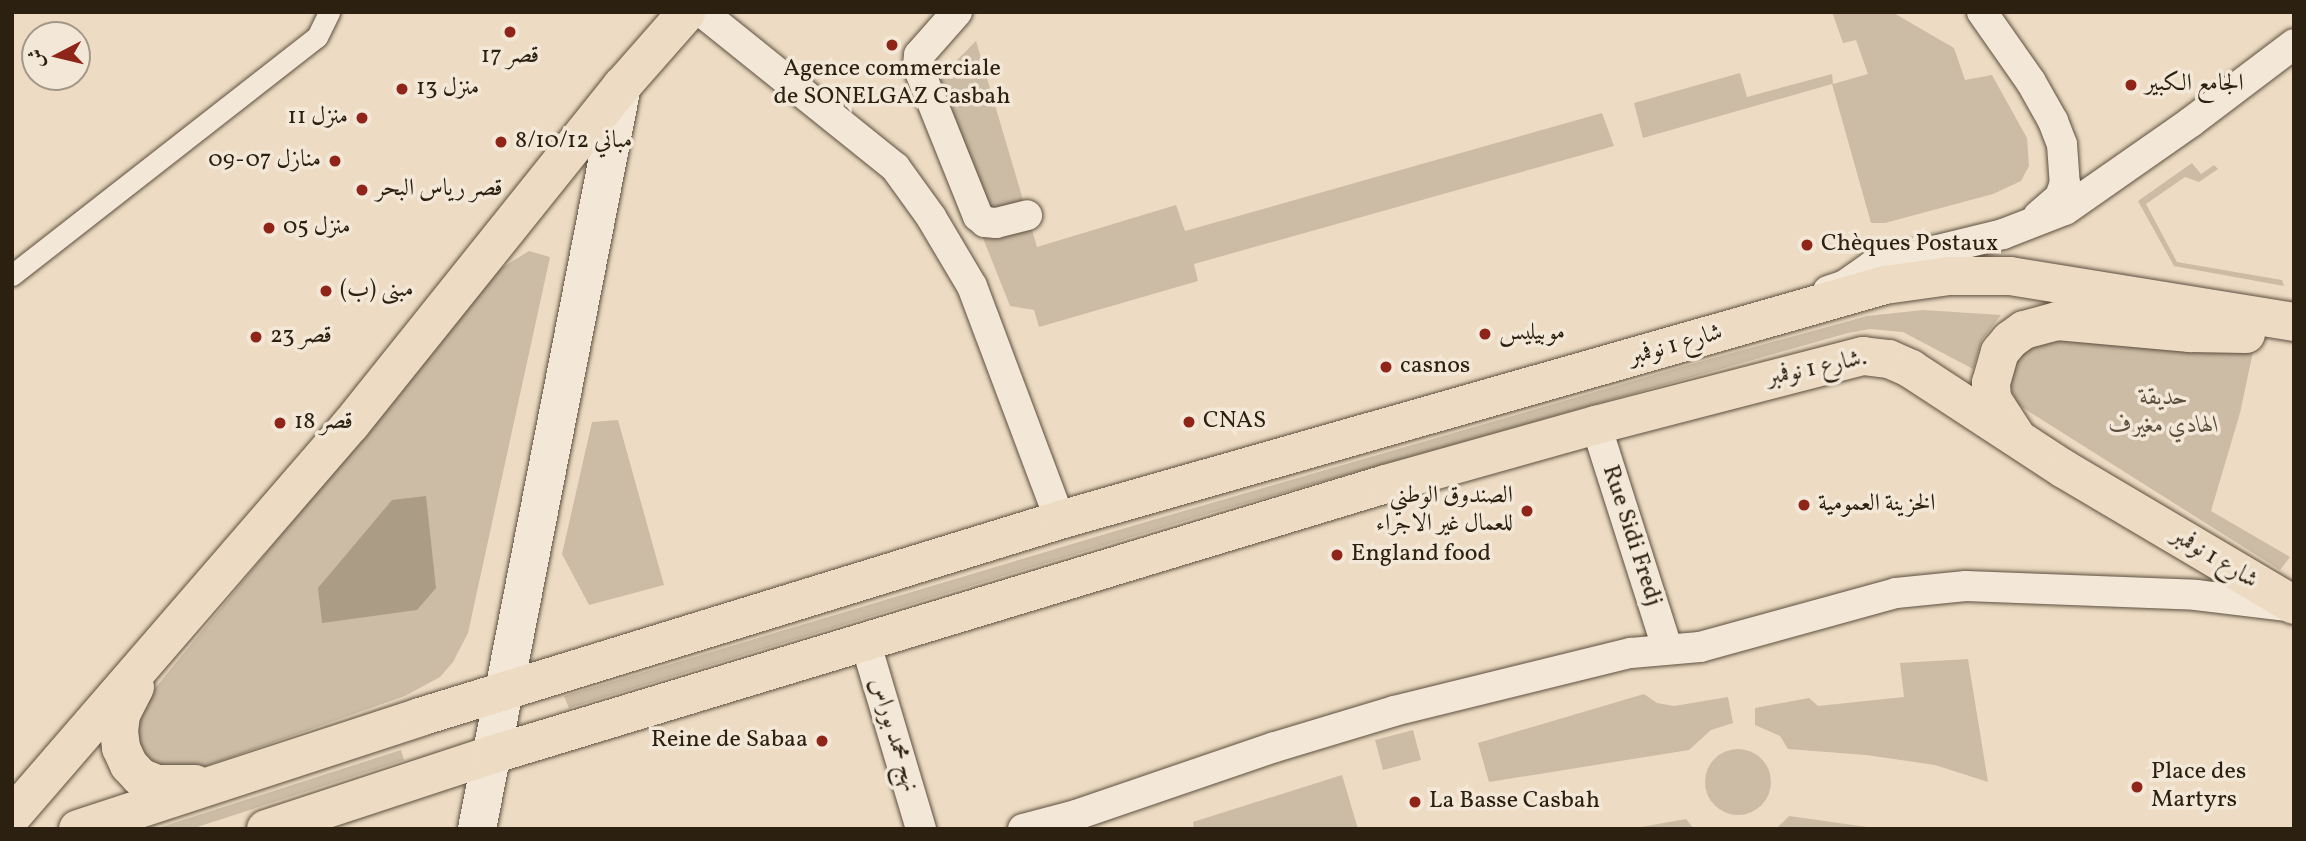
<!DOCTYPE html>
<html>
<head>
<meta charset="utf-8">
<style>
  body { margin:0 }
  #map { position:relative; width:2306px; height:841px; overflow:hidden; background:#eddcc3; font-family:Vollkorn,Amiri,serif }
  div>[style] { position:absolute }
  .green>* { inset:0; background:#ccbca5 }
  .round { border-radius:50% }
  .water>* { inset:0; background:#ab9c86 }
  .roads { filter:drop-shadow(0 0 2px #5c4f3e) drop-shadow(0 0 2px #5c4f3e) }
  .pedestrian>* { height:21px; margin:-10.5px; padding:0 10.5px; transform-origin:10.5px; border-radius:10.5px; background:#f3e8d8 }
  .minor>* { height:30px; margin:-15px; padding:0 15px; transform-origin:15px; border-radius:15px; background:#f3e8d8 }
  .secondary>* { height:38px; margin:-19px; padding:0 19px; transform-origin:19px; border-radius:19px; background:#f3e8d8 }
  .primary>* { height:38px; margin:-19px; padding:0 19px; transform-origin:19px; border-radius:19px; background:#eddcc3 }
  .dots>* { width:19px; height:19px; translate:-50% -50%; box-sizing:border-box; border:4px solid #f3e8d8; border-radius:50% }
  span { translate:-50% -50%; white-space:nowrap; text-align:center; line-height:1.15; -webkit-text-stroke:7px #f3e8d8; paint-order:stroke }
  .poi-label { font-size:24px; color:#2c2011 }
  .left { translate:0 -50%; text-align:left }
  .right { translate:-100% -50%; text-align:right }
  .street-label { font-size:24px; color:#2c2011 }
  .park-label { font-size:24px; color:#5c4f3d; font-style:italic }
  .frame { position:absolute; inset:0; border:14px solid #2c2011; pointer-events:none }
  .north { position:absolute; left:21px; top:21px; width:70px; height:70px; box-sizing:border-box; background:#f3e8d8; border:2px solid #a39888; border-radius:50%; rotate:263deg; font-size:19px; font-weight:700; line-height:28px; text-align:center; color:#2c2011 }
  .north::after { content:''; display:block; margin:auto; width:24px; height:32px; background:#8f2418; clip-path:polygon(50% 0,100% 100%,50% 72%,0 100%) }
</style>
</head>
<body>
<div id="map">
  <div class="green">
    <div style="clip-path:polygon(1832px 12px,1892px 12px,1954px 48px,1965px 80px,1992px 75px,2027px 138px,2029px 166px,2021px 181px,1993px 194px,1885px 223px,1871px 223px,1832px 84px,1643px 138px,1634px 103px,1740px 73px,1747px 97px,1832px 74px,1833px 84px,1868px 74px,1856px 40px,1843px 43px)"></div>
    <div style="clip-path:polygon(976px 41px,1037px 247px,1176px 205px,1185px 231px,1602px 113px,1614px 146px,1194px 264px,1198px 281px,1039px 327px,1034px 310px,1010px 306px,981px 233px,935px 82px)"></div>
    <div style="clip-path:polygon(2192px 163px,2201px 174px,2214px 165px,2218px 169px,2199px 182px,2185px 177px,2146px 204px,2177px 262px,2282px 280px,2284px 286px,2174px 266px,2138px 201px)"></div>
    <div style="clip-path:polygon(529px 251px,550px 257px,468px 633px,453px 662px,440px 677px,405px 696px,181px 775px,152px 773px,128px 726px,133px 715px,500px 269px)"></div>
    <div style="clip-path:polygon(1923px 310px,2001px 315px,1982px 340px,1973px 369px,1903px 332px,1870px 329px,1848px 333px,1211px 513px,569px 708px,564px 696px,1139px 524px,1681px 367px,1867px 316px)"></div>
    <div style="clip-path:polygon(2032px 336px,2254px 347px,2240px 413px,2211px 511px,2290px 557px,2280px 570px,2017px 404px,2009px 383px,2008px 369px)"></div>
    <div style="clip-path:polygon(618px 420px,664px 585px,589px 605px,562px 554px,592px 422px)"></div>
    <div style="clip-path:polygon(1968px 659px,1988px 782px,1935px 765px,1866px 755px,1788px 749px,1780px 736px,1755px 725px,1755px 708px,1809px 698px,1818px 706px,1904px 697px,1900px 663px)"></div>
    <div style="clip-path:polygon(1644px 694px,1657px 703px,1674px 706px,1728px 697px,1733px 723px,1711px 730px,1689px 750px,1489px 782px,1478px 743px)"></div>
    <div style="clip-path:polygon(1413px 730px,1421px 760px,1383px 770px,1375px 740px)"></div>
    <div class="round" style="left:1705px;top:749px;width:66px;height:66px"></div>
    <div style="clip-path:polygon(401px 750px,404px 760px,191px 829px,155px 829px)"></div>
    <div style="clip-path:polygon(1342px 775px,1358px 829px,1194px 829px,1193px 822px)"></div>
    <div style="clip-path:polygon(1789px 816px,1860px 826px,1883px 829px,1776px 829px)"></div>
    <div style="clip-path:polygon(1686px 819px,1694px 829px,1630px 829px)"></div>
  </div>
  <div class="water">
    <div style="clip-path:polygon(426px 496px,436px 588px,417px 610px,322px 623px,318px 588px,392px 500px)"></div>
  </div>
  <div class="roads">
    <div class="pedestrian">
      <div style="left:12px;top:275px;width:387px;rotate:-38deg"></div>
      <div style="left:317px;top:37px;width:28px;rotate:-64deg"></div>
    </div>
    <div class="minor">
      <div style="left:702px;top:12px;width:248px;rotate:38.8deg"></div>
      <div style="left:895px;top:167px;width:62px;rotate:54.2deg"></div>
      <div style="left:931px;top:217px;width:80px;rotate:59.3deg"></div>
      <div style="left:972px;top:286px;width:250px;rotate:69.4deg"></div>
      <div style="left:957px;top:12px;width:57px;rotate:131.5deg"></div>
      <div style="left:919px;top:55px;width:12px;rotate:95deg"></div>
      <div style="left:918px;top:67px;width:161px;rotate:68.1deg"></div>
      <div style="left:978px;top:216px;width:9px;rotate:41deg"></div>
      <div style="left:985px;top:222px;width:11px;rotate:5deg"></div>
      <div style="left:996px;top:223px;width:32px;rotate:-14deg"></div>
      <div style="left:1982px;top:12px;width:85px;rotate:55deg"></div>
      <div style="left:2031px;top:82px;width:45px;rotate:60.6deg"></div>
      <div style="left:2053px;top:121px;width:25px;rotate:69deg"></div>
      <div style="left:2062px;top:144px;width:39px;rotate:86deg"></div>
      <div style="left:2065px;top:183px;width:15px;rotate:110deg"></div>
      <div style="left:2060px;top:197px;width:29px;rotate:139deg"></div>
      <div style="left:1828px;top:291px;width:18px;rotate:-19deg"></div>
      <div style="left:1845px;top:285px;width:33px;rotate:-35deg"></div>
      <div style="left:1872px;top:266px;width:135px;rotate:-13.7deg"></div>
      <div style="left:2003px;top:234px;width:66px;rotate:-21.2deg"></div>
      <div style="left:2065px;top:210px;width:154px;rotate:-34.9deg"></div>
      <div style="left:2191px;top:122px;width:129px;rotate:-37.1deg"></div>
      <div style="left:1596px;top:425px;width:234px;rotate:72.3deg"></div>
      <div style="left:865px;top:641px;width:196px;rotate:73.4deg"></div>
      <div style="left:1023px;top:829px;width:55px;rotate:-14.8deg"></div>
      <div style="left:1076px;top:815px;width:210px;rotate:-18.9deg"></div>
      <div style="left:1275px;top:747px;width:124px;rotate:-16.8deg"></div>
      <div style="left:1394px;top:711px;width:244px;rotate:-13.8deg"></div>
      <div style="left:1631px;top:653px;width:69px;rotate:-5deg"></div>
      <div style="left:1700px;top:647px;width:203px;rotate:-15.4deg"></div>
      <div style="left:1896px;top:593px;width:70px;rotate:-5.7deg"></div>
      <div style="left:1966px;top:586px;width:230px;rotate:2.2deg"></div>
      <div style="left:2196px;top:595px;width:92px;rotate:6.9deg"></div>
    </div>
    <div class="secondary">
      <div style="left:477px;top:829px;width:757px;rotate:-78.96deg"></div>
    </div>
    <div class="primary">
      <div style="left:2016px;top:436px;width:44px;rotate:-123deg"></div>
      <div style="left:1992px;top:399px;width:16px;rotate:-94deg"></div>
      <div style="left:1991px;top:383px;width:32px;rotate:-74deg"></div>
      <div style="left:2000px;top:352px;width:16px;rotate:-50deg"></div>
      <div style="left:2010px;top:340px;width:17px;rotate:-36deg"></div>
      <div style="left:2024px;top:330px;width:34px;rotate:-15deg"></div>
      <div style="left:2057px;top:321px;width:134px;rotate:5.2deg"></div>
      <div style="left:2190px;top:333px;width:56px;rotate:1deg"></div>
      <div style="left:135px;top:687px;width:31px;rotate:117deg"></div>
      <div style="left:121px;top:715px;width:16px;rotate:97deg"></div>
      <div style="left:119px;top:731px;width:17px;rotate:83deg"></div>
      <div style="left:121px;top:748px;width:19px;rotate:65deg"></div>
      <div style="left:129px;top:765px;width:16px;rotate:47deg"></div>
      <div style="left:140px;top:777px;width:18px;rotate:22deg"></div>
      <div style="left:157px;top:784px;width:38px"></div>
      <div style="left:12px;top:816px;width:518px;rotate:-49.15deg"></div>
      <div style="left:351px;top:424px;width:433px;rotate:-51.3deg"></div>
      <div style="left:622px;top:86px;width:98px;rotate:-48.7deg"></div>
      <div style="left:78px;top:829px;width:360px;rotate:-18.1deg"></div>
      <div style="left:420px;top:717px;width:670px;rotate:-17.11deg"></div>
      <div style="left:1060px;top:520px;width:858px;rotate:-15.9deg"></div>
      <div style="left:1885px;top:285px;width:65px;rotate:-8deg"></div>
      <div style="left:1949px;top:276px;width:61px"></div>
      <div style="left:2010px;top:276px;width:288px;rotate:9.2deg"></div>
      <div style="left:266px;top:829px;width:237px;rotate:-18.2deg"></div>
      <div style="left:491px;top:755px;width:935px;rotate:-16.85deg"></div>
      <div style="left:1386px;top:484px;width:218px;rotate:-15.7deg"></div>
      <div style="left:1596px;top:425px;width:276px;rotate:-14.5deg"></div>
      <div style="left:1863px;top:356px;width:26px;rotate:7deg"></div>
      <div style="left:1889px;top:359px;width:24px;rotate:24deg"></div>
      <div style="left:1911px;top:369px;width:183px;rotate:33.2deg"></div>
      <div style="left:2064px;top:469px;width:267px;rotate:30.6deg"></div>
    </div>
  </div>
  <div class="dots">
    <div style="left:510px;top:32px;background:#8f2418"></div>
    <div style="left:892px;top:45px;background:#8f2418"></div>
    <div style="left:2131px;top:85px;background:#8f2418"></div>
    <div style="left:402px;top:89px;background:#8f2418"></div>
    <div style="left:362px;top:118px;background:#8f2418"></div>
    <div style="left:501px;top:142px;background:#8f2418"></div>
    <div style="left:335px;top:161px;background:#8f2418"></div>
    <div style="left:362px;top:190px;background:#8f2418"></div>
    <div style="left:269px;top:228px;background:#8f2418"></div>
    <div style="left:1807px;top:245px;background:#8f2418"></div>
    <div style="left:326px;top:291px;background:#8f2418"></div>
    <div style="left:1485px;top:334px;background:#8f2418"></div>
    <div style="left:256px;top:337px;background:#8f2418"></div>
    <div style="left:1386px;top:367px;background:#8f2418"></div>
    <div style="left:1189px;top:422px;background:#8f2418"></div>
    <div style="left:280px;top:423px;background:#8f2418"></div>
    <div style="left:1804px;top:505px;background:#8f2418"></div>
    <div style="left:1527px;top:511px;background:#8f2418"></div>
    <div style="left:1337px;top:555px;background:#8f2418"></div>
    <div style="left:822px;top:741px;background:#8f2418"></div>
    <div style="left:2137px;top:787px;background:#8f2418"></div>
    <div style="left:1415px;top:802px;background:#8f2418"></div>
  </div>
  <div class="poi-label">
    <span style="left:510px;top:57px">قصر 17</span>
    <span style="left:892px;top:84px">Agence commerciale<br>de SONELGAZ Casbah</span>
    <span class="left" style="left:2145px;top:85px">الجامع الكبير</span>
    <span class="left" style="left:416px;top:89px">منزل 13</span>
    <span class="right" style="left:348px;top:118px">منزل 11</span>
    <span class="left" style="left:515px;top:142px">مباني 8/10/12</span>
    <span class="right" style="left:321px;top:161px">منازل 07-09</span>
    <span class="left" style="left:376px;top:190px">قصر رياس البحر</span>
    <span class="left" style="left:283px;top:228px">منزل 05</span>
    <span class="left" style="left:1821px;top:245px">Chèques Postaux</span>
    <span class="left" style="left:340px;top:291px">مبنى (ب)</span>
    <span class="left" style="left:1499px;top:334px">موبيليس</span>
    <span class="left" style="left:270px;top:337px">قصر 23</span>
    <span class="left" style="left:1400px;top:367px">casnos</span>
    <span class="left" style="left:1203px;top:422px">CNAS</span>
    <span class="left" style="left:294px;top:423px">قصر 18</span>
    <span class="right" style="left:1513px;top:511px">الصندوق الوطني<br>للعمال غير الاجراء</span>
    <span class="left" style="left:1818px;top:505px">الخزينة العمومية</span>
    <span class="left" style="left:1351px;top:555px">England food</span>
    <span class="right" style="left:808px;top:741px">Reine de Sabaa</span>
    <span class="left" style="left:2151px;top:787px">Place des<br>Martyrs</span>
    <span class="left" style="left:1429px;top:802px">La Basse Casbah</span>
  </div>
  <div class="street-label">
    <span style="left:1676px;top:346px;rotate:-16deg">شارع 1 نوفمبر</span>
    <span style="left:1817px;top:369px;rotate:-12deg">شارع 1 نوفمبر.</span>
    <span style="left:1631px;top:536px;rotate:72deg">Rue Sidi Fredj</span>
    <span style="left:2214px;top:559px;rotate:31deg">شارع 1 نوفمبر</span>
    <span style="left:893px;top:735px;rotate:73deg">نهج محمد بوراس</span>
  </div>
  <div class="park-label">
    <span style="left:2164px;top:413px">حديقة<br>الهادي مغيرف</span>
  </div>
  <div class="frame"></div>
  <div class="north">ش</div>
</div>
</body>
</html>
